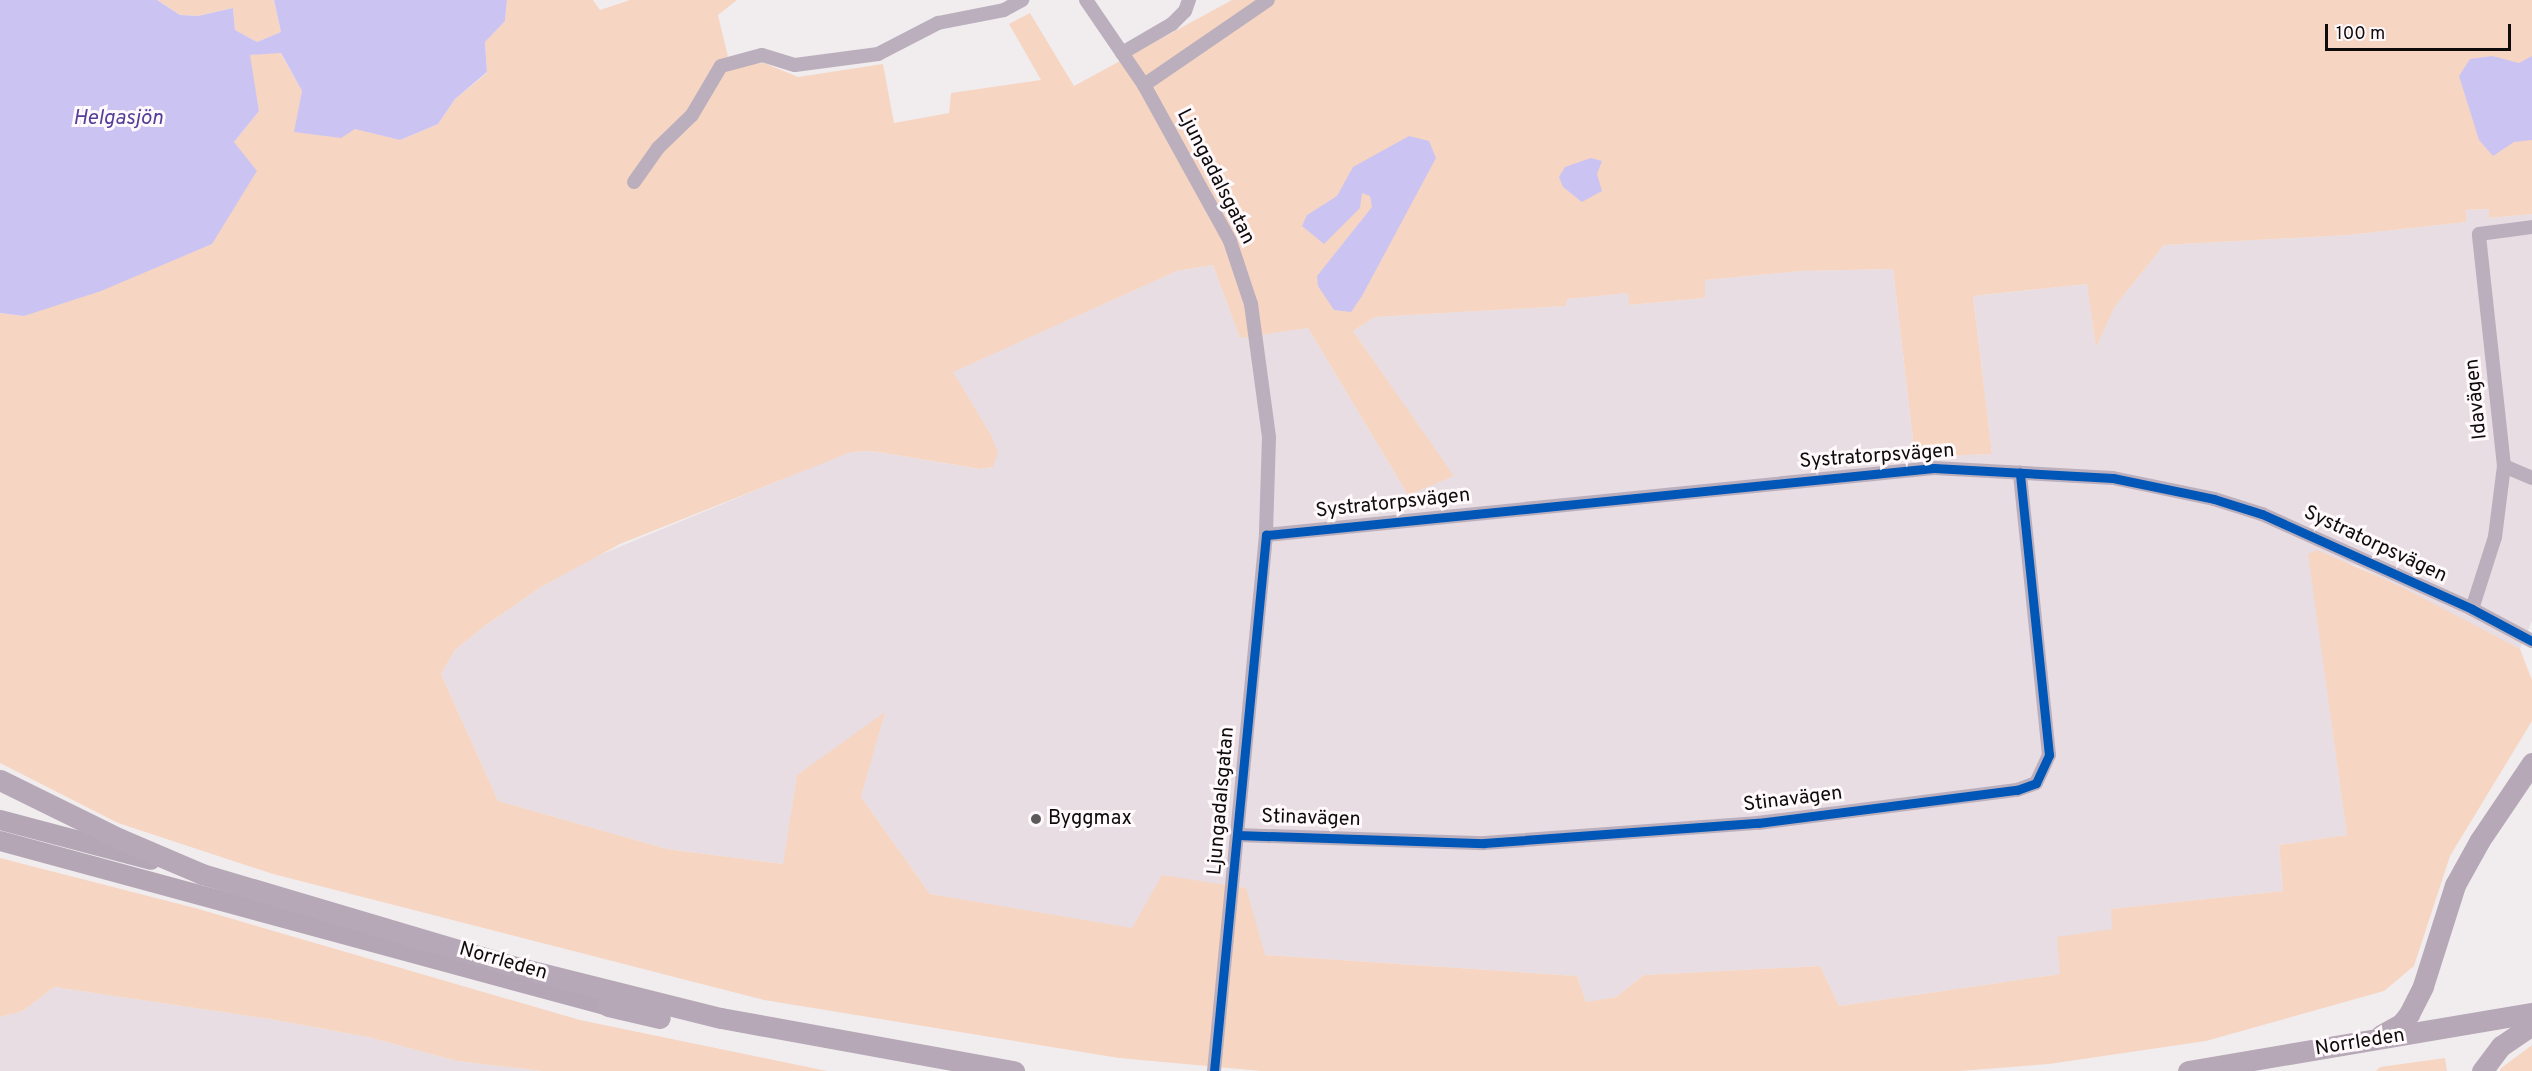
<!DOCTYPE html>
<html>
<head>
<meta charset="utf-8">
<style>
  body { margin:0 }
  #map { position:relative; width:2532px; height:1071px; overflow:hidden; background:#f1edef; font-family:Overpass,sans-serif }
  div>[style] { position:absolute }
  .built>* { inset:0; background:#e8dde2 }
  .green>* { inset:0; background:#f6d6c3 }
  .water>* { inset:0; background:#cbc4f2 }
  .minor>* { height:14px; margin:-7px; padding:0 7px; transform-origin:7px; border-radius:7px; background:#bbafbd }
  .primary>* { height:20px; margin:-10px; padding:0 10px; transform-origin:10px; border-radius:10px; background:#b4a6b5 }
  .trunk>* { height:21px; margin:-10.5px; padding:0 10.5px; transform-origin:10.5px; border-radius:10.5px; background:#b6a8b7 }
  .cycleway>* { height:9px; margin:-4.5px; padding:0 4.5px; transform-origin:4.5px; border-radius:4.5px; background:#0057b8 }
  .dots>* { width:16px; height:16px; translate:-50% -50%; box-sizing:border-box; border:3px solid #fff9fb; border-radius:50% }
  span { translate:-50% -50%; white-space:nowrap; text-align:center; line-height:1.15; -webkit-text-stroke:6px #fff9fb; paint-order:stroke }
  .street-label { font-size:20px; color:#0e0b0c }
  .poi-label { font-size:20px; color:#0e0b0c }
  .left { translate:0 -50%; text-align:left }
  .water-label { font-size:21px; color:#533e98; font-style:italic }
  .scale { position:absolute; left:2325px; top:24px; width:186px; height:27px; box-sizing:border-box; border:3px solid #0e0b0c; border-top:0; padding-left:8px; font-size:18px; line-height:21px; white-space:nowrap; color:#0e0b0c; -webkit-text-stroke:4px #fff9fb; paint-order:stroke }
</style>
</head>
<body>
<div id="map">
  <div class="built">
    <div style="clip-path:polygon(2489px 209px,2490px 218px,2532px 214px,2532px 621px,2520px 649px,2357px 566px,2309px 554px,2347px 835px,2279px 845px,2283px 891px,2112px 909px,2112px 929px,2060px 974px,1839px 1006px,1820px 966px,1644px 975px,1616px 997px,1586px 1003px,1577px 976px,1265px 955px,930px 894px,861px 797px,884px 714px,797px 775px,784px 864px,667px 849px,498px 801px,441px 674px,455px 650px,486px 625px,541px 587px,595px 557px,831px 459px,851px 452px,872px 451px,979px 469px,993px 467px,991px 435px,952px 372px,1177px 271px,1213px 265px,1240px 337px,1308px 328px,1408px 495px,1453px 476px,1353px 331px,1375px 317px,1565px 306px,1566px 299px,1628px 293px,1630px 305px,1705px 298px,1704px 280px,1801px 271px,1893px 269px,1915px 457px,1992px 454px,1973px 296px,2088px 284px,2096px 346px,2115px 306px,2164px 245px,2349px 235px,2466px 222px,2466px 210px)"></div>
    <div style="clip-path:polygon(54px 987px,270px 1019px,368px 1037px,457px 1061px,542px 1071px,0 1071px,0 1017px,23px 1011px)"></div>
  </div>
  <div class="green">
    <div style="clip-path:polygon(157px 0,274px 0,281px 32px,257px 42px,235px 30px,233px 8px,198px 16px,180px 15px)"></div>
    <div style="clip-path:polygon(507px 0,593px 0,600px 10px,630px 0,737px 0,718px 15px,730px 65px,764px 63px,798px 77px,883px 64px,894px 123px,949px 113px,951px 93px,1041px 80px,1009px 24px,1030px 13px,1074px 86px,1232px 0,2532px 0,2532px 214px,2489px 218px,2489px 209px,2466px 210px,2466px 222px,2349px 235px,2164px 245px,2115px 306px,2096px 347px,2087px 284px,1973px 296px,1992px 454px,1915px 457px,1893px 269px,1801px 271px,1705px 280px,1705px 298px,1629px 305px,1628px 293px,1567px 299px,1566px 306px,1375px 317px,1353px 331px,1454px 476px,1408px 495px,1308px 328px,1240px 338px,1213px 265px,1177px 271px,953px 372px,991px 435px,998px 453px,993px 467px,980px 469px,872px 451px,851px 452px,620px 544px,541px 587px,486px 625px,455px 650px,441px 674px,498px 801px,667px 849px,783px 864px,797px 775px,885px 712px,861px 797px,930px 894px,1132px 928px,1162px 875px,1246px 888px,1265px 955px,1577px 976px,1586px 1002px,1616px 997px,1644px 975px,1820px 966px,1839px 1006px,2060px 974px,2057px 937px,2112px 929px,2111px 909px,2283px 891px,2279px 845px,2347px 835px,2308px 554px,2317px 550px,2400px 586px,2520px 649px,2532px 680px,2532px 721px,2450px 856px,2414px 966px,2384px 991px,2206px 1041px,2049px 1064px,1960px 1071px,1261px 1071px,1119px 1058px,764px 1000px,273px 874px,118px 823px,0 763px,0 313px,24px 316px,212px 244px,234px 142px,259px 111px,249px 55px,280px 52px,302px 91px,355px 128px,400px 140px,438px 124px,455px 99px,487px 73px,485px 42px,505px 21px)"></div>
    <div style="clip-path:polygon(0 858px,195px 908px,580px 1020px,827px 1071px,542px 1071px,457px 1061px,368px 1037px,270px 1019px,54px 987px,23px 1011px,0 1017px)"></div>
    <div style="clip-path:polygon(2532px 1045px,2532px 1071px,2500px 1071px,2500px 1069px)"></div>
    <div style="clip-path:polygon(2445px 1058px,2447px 1071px,2376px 1071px,2380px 1067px)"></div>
  </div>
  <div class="water">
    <div style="clip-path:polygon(0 0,157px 0,180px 15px,198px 16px,233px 8px,235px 30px,257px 42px,281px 32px,274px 0,507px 0,505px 21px,485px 42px,487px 72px,455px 99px,438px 124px,400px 140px,355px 129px,341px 138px,294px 132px,302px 91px,281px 53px,250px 55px,259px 111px,234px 142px,257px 171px,212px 244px,101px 291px,24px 316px,0 313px)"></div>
    <div style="clip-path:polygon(2492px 56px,2519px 63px,2532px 56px,2532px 140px,2514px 142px,2493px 156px,2479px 140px,2459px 76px,2470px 59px)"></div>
    <div style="clip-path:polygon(1409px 136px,1429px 141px,1436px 158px,1362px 296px,1351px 312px,1334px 310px,1318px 286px,1317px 276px,1372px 207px,1370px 196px,1362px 193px,1360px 208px,1324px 244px,1302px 226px,1307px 215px,1337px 196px,1353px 167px)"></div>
    <div style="clip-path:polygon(1591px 158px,1602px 161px,1597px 174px,1602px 191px,1582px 202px,1563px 187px,1559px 177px,1565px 167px)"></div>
  </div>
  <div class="minor">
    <div style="left:1086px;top:0;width:103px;rotate:55.7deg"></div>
    <div style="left:1144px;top:85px;width:178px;rotate:61.1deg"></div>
    <div style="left:1230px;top:241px;width:66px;rotate:71.6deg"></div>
    <div style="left:1251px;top:304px;width:134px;rotate:82.3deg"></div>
    <div style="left:1269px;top:437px;width:98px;rotate:91.8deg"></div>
    <div style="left:1266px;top:535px;width:539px;rotate:95.54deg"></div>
    <div style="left:1122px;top:53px;width:58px;rotate:-30.1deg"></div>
    <div style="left:1172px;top:24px;width:18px;rotate:-45deg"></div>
    <div style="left:1185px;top:11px;width:12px;rotate:-70deg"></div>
    <div style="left:1144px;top:85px;width:150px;rotate:-34.4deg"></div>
    <div style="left:634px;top:182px;width:42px;rotate:-54.8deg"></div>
    <div style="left:658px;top:148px;width:47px;rotate:-44.1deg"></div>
    <div style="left:692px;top:115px;width:57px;rotate:-59.4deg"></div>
    <div style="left:721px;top:66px;width:42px;rotate:-15deg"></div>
    <div style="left:762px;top:55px;width:34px;rotate:17deg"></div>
    <div style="left:795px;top:65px;width:84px;rotate:-7.5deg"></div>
    <div style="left:878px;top:54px;width:68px;rotate:-27.3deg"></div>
    <div style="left:938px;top:23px;width:67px;rotate:-11.1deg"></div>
    <div style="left:1004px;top:10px;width:21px;rotate:-29deg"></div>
    <div style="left:2504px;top:466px;width:30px;rotate:23deg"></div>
    <div style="left:1266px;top:535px;width:671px;rotate:-5.73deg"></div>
    <div style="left:1934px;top:468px;width:179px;rotate:3.2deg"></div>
    <div style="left:2113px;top:478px;width:103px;rotate:11.7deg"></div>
    <div style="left:2214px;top:499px;width:50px;rotate:17.4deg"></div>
    <div style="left:2262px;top:514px;width:230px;rotate:24.3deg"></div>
    <div style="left:2472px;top:609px;width:68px;rotate:28.1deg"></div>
    <div style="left:2472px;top:609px;width:76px;rotate:-72.3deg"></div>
    <div style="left:2495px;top:537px;width:72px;rotate:-82.8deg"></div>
    <div style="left:2504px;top:466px;width:233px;rotate:-96.2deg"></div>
    <div style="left:2479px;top:234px;width:53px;rotate:-7.5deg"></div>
    <div style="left:1237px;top:835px;width:247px;rotate:1.9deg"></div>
    <div style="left:1484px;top:843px;width:275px;rotate:-4.2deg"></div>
    <div style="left:1758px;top:823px;width:261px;rotate:-7.3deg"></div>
    <div style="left:2017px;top:790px;width:20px;rotate:-20deg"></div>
    <div style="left:2036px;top:783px;width:31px;rotate:-65deg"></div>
    <div style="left:2049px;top:755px;width:284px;rotate:-95.9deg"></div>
  </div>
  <div class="primary">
    <div style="left:0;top:820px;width:156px;rotate:14.8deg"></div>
    <div style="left:0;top:841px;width:630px;rotate:15.18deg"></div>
  </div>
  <div class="trunk">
    <div style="left:0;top:780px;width:134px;rotate:26.2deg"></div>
    <div style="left:120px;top:839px;width:89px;rotate:23.1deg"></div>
    <div style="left:202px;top:874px;width:332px;rotate:16.5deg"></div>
    <div style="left:520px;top:968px;width:207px;rotate:14deg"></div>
    <div style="left:721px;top:1018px;width:298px;rotate:10.3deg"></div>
    <div style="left:608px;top:1006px;width:53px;rotate:13deg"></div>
    <div style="left:2381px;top:1035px;width:23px;rotate:-29deg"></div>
    <div style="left:2401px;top:1024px;width:13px;rotate:-51deg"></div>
    <div style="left:2409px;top:1014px;width:31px;rotate:-63deg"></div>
    <div style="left:2423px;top:986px;width:106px;rotate:-72.4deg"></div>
    <div style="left:2455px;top:885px;width:51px;rotate:-60.9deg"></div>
    <div style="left:2480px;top:840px;width:93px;rotate:-56deg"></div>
    <div style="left:2188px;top:1071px;width:349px;rotate:-9.6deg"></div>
    <div style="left:2482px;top:1071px;width:31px;rotate:-53deg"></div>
    <div style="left:2501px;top:1046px;width:37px;rotate:-34deg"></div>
  </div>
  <div class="cycleway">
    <div style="left:1237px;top:835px;width:247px;rotate:1.9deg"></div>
    <div style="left:1484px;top:843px;width:275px;rotate:-4.2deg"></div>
    <div style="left:1758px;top:823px;width:261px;rotate:-7.3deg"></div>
    <div style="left:2017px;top:790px;width:20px;rotate:-20deg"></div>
    <div style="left:2036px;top:783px;width:31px;rotate:-65deg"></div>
    <div style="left:2049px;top:755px;width:284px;rotate:-95.9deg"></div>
    <div style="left:1214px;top:1071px;width:539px;rotate:-84.46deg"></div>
    <div style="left:1266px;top:535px;width:671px;rotate:-5.73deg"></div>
    <div style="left:1934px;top:468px;width:179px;rotate:3.2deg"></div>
    <div style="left:2113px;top:478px;width:103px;rotate:11.7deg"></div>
    <div style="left:2214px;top:499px;width:50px;rotate:17.4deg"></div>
    <div style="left:2262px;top:514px;width:230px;rotate:24.3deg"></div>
    <div style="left:2472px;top:609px;width:68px;rotate:28.1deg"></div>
  </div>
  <div class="dots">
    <div style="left:1036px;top:819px;background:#5d5a5b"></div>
  </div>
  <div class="street-label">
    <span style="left:1215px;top:177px;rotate:63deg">Ljungadalsgatan</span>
    <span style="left:2477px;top:399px;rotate:-96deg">Idavägen</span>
    <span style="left:1877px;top:457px;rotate:-4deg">Systratorpsvägen</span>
    <span style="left:1393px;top:504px;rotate:-6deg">Systratorpsvägen</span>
    <span style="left:2375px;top:545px;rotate:25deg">Systratorpsvägen</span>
    <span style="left:1793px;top:800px;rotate:-7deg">Stinavägen</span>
    <span style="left:1222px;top:801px;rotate:-85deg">Ljungadalsgatan</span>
    <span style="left:1311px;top:819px;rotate:2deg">Stinavägen</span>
    <span style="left:503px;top:962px;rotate:16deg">Norrleden</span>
    <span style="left:2360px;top:1043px;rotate:-9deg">Norrleden</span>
  </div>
  <div class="poi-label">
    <span class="left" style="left:1048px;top:819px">Byggmax</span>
  </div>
  <div class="water-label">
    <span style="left:118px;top:119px">Helgasjön</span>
  </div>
  <div class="scale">100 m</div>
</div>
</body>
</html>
